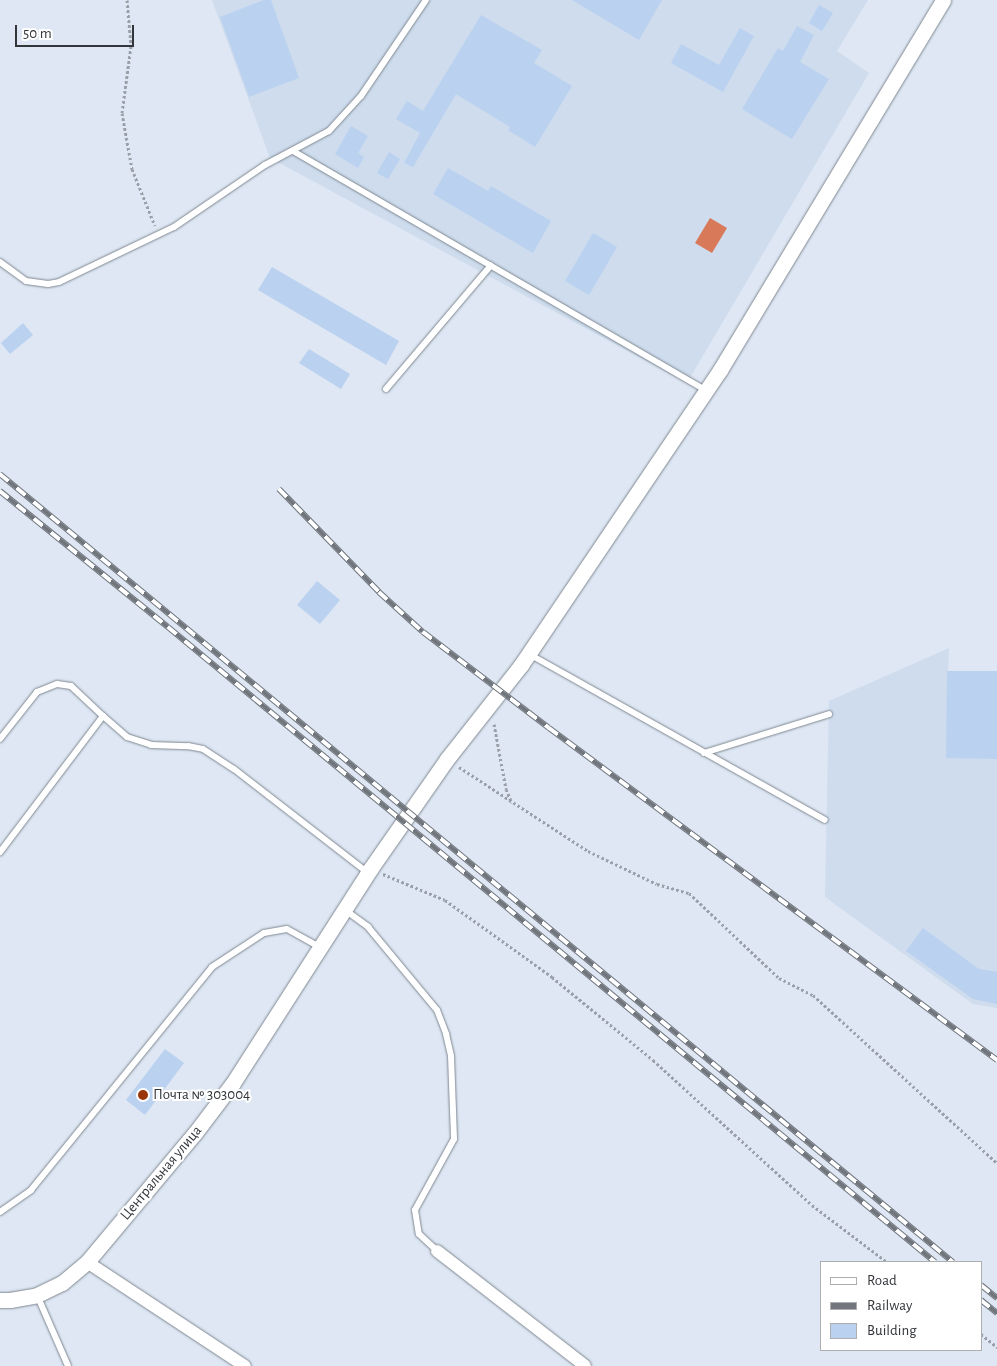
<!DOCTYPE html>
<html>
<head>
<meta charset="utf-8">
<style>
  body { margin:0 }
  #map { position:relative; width:997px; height:1366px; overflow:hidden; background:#dee7f3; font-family:"Alegreya Sans",sans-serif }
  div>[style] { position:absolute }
  .built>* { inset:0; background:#cedced }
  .water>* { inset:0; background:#d87a5a }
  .building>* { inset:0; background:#bad1f0 }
  .path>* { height:3px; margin-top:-1.5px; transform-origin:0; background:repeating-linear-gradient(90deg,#99a0a9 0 2.5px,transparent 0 5px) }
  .roads { filter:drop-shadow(0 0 1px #7f8791) drop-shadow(0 0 1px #7f8791) }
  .service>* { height:6px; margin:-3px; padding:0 3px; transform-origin:3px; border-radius:3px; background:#fff }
  .minor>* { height:12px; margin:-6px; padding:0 6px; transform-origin:6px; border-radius:6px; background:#fff }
  .tertiary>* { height:15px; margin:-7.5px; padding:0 7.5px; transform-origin:7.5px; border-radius:7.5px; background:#fff }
  .rail>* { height:5.5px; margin-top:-2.75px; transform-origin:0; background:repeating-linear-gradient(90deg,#fff 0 11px,#71767d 0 22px); box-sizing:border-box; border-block:1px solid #71767d }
  .dots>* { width:14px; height:14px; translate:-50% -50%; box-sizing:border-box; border:2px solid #fff; border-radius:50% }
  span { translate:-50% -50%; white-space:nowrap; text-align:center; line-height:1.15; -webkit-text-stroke:4px #fff; paint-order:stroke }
  .poi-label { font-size:15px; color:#32353a }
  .left { translate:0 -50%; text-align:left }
  .street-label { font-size:15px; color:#32353a }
  .legend { position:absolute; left:820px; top:1261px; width:162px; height:90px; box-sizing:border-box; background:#fff; border:1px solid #adaeb0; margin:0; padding:6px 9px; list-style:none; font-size:15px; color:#32353a }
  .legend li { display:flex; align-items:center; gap:10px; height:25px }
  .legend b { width:25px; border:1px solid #adaeb0 }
  .scale { position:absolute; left:15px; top:25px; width:119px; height:22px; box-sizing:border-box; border:2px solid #32353a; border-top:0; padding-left:6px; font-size:15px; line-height:18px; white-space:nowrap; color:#32353a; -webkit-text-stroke:4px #fff; paint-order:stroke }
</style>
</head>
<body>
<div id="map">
  <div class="built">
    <div style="clip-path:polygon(212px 0,868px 0,837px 51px,869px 73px,687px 383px,270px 158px)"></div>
    <div style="clip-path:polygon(949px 648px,948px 671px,997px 671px,997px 1008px,973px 1004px,825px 897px,829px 701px)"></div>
  </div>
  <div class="water">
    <div style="clip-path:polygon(710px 218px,727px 228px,712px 253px,695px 243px)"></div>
  </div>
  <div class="building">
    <div style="clip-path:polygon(264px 0,271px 0,299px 78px,249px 97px,220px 17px)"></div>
    <div style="clip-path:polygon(572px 0,662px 0,639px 40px)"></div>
    <div style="clip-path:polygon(819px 5px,833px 13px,822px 31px,809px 23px)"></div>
    <div style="clip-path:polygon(481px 15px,542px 50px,534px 63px,572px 86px,535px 147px,508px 130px,510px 127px,456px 94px,413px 167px,404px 163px,420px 133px,396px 119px,407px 101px,423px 111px)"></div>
    <div style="clip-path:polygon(797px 26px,814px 35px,800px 62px,829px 79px,792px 139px,742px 109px,778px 48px,783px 51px)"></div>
    <div style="clip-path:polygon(740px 28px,754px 36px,723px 92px,671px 63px,681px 44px,719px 65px)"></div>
    <div style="clip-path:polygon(351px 126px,368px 136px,358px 153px,364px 157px,358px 168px,335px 154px)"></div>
    <div style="clip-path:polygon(389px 152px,400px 159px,388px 179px,377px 173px)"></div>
    <div style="clip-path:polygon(448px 168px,488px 191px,491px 186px,551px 221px,533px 253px,433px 194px)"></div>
    <div style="clip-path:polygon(593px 233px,617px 247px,589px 295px,565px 281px)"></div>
    <div style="clip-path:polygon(272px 267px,399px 341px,386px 365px,258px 290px)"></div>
    <div style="clip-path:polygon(23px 323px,33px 335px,10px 354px,1px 343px)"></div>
    <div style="clip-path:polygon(309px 349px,350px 374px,341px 389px,299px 363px)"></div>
    <div style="clip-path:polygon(317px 581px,340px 600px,320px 624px,297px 605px)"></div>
    <div style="clip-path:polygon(947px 671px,997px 671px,997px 759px,946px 758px)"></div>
    <div style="clip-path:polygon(923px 928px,979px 969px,997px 972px,997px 1004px,973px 999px,906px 951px)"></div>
    <div style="clip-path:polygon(165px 1049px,184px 1063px,145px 1115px,126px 1100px)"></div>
  </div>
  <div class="path">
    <div style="left:127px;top:0;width:46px;rotate:85deg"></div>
    <div style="left:131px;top:46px;width:68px;rotate:97.7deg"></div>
    <div style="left:122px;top:113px;width:57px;rotate:79.9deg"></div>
    <div style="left:132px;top:169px;width:61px;rotate:68deg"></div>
    <div style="left:494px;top:724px;width:66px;rotate:79.5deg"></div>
    <div style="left:506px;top:789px;width:15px;rotate:67deg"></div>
    <div style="left:459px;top:767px;width:154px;rotate:33.1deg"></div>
    <div style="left:588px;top:851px;width:76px;rotate:25.6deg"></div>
    <div style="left:657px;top:884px;width:33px;rotate:16deg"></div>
    <div style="left:689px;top:893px;width:124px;rotate:43.4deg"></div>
    <div style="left:779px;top:978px;width:38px;rotate:27deg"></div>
    <div style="left:813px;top:995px;width:249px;rotate:42.4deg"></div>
    <div style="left:383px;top:874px;width:67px;rotate:22.8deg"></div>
    <div style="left:445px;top:900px;width:132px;rotate:35.7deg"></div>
    <div style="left:552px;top:977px;width:131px;rotate:39.4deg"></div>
    <div style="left:653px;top:1060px;width:215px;rotate:42.4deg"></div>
    <div style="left:812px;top:1205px;width:94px;rotate:37.2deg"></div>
    <div style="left:981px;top:1334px;width:21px;rotate:39deg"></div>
  </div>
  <div class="roads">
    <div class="service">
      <div style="left:293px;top:151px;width:477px;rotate:30.1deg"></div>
      <div style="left:0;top:262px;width:32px;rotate:36deg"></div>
      <div style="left:26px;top:281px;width:22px;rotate:8deg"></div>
      <div style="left:48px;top:284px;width:11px;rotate:-10deg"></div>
      <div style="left:59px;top:282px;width:127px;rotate:-25.6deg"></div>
      <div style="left:174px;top:227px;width:110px;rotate:-34.3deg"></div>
      <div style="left:265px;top:165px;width:72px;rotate:-28deg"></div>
      <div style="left:329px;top:131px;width:47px;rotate:-47.6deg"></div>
      <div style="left:361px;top:96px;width:116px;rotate:-55.9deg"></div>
      <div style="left:386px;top:389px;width:162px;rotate:-49.7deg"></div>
      <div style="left:529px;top:654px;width:339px;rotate:29.3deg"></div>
      <div style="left:103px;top:716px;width:32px;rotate:41deg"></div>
      <div style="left:127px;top:737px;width:25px;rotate:18deg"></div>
      <div style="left:151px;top:745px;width:37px;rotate:2deg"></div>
      <div style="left:188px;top:746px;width:15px;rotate:11deg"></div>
      <div style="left:203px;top:749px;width:37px;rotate:33deg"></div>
      <div style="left:234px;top:769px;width:170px;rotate:37.8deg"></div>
      <div style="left:0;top:739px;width:60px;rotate:-51.8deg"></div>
      <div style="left:37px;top:692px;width:22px;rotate:-22deg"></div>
      <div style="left:57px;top:684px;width:14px;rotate:8deg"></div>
      <div style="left:71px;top:686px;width:44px;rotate:43.2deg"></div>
      <div style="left:103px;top:716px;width:171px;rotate:127.1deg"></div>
      <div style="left:704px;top:753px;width:131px;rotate:-17.3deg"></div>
      <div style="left:345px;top:910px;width:29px;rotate:36deg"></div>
      <div style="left:368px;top:927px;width:108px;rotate:50.3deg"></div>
      <div style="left:437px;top:1010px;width:26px;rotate:69deg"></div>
      <div style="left:446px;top:1034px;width:23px;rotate:77deg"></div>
      <div style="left:451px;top:1056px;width:83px;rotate:87.9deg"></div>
      <div style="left:454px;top:1139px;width:81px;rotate:118.8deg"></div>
      <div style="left:415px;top:1210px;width:24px;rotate:81deg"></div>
      <div style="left:419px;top:1234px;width:25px;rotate:43deg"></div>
      <div style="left:0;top:1212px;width:38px;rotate:-35deg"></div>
      <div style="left:31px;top:1190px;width:287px;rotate:-50.9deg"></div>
      <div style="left:212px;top:967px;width:62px;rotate:-33.2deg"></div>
      <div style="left:264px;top:933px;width:23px;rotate:-10deg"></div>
      <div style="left:287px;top:929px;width:38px;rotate:29deg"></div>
      <div style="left:37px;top:1295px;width:77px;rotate:66.4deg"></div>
    </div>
    <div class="minor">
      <div style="left:437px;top:1251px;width:187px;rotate:37.8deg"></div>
      <div style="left:87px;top:1262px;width:189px;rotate:33.4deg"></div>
    </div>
    <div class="tertiary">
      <div style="left:0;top:1300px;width:10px"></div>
      <div style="left:10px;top:1300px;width:27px;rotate:-10deg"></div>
      <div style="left:37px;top:1295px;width:28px;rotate:-26deg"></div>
      <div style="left:62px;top:1283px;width:33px;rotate:-40deg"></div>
      <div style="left:87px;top:1262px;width:168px;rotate:-50.1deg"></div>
      <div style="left:195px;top:1133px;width:63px;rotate:-52.8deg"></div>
      <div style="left:233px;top:1083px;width:255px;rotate:-57.3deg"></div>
      <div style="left:371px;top:868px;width:133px;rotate:-55.1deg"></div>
      <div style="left:447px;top:759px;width:120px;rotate:-51.8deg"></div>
      <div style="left:521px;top:665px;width:356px;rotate:-56deg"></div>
      <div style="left:720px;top:370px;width:432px;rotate:-58.9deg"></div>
    </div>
  </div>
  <div class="rail">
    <div style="left:0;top:474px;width:1237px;rotate:39.59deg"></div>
    <div style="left:279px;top:489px;width:144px;rotate:45.8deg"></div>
    <div style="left:379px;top:592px;width:59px;rotate:42.3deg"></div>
    <div style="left:423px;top:632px;width:158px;rotate:37.3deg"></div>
    <div style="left:549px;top:728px;width:558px;rotate:36.54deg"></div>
    <div style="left:0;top:491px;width:216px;rotate:39deg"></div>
    <div style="left:168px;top:627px;width:996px;rotate:39.62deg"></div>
    <div style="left:981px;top:1285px;width:21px;rotate:39deg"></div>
    <div style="left:981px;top:1300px;width:21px;rotate:39deg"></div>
  </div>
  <div class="dots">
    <div style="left:143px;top:1095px;background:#9a350a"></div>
  </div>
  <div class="poi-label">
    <span class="left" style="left:153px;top:1095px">Почта № 303004</span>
  </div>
  <div class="street-label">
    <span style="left:161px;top:1173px;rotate:-50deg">Центральная улица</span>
  </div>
  <ul class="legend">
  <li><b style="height:6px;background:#fff"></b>Road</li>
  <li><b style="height:6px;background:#71767d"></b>Railway</li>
  <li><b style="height:14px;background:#bad1f0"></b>Building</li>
  </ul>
  <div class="scale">50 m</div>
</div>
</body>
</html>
